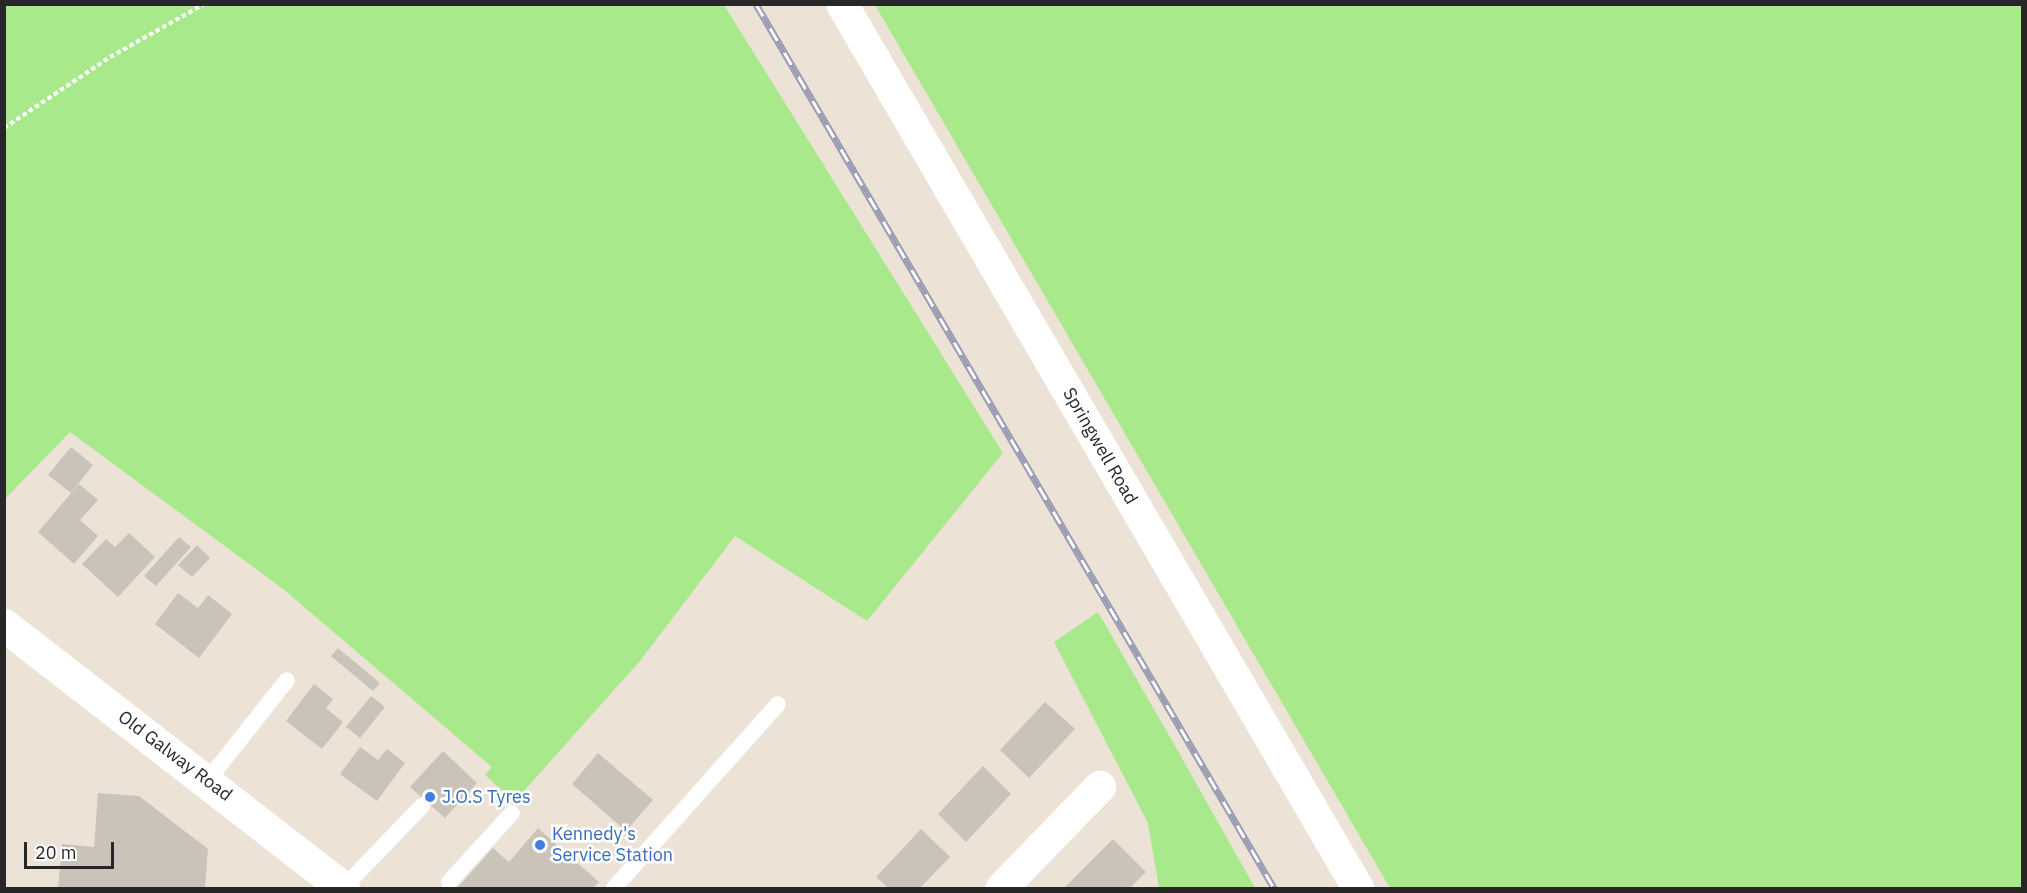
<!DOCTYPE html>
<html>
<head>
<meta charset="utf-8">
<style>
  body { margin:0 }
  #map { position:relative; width:2027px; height:893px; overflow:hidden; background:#ece3d6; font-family:"IBM Plex Sans",sans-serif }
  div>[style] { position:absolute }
  .green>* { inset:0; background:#a8e98c }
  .building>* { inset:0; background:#c9c3ba }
  .path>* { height:4px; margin-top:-2px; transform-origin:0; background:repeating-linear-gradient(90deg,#fff 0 4.5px,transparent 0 7.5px) }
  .lane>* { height:16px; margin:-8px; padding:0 8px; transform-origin:8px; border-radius:8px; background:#fff }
  .street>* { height:32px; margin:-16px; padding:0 16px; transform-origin:16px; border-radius:16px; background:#fff }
  .secondary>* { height:33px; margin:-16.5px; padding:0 16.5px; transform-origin:16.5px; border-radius:16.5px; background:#fff }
  .rail>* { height:7px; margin-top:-3.5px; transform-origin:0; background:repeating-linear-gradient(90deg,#fff 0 14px,#999cb4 0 28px); box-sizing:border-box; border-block:2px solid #999cb4 }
  .dots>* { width:16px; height:16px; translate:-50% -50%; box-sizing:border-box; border:3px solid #fff; border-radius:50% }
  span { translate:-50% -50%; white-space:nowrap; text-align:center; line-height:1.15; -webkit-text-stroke:5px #fff; paint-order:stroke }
  .street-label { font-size:18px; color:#272727 }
  .shop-label { font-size:18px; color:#366cbe }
  .left { translate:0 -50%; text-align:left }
  .frame { position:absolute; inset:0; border:6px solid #272727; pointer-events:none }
  .scale { position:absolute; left:24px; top:842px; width:90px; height:27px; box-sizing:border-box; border:3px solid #272727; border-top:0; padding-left:8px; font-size:18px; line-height:21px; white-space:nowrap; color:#272727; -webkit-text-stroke:4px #fff; paint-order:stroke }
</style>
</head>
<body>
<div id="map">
  <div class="green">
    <div style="clip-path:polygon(5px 4px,724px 5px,1003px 453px,867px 621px,735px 536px,640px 661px,514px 802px,485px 775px,492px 767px,283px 589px,70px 432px,5px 499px)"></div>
    <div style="clip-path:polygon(875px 5px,2022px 5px,2022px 888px,1390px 888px)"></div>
    <div style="clip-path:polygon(1098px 612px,1178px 751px,1255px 888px,1159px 888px,1148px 823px,1054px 642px)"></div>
  </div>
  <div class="building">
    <div style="clip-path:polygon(71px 447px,93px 465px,71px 493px,48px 475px)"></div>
    <div style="clip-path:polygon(79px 484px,98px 500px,80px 520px,98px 536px,74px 564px,38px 532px)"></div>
    <div style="clip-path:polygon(129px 533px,155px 557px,118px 597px,82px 564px,106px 539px,115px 547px)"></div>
    <div style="clip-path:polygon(179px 537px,191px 547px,156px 586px,144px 576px)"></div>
    <div style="clip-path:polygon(197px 545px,210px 558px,192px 577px,178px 565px)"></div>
    <div style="clip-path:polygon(178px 593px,198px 608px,208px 595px,232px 614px,199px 658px,155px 624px)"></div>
    <div style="clip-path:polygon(338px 648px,380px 683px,373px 691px,331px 656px)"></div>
    <div style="clip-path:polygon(314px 684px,333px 699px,326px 708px,343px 722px,322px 749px,286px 721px)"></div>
    <div style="clip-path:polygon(371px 696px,385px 707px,360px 738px,346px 727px)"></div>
    <div style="clip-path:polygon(1045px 702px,1075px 729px,1029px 778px,1000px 750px)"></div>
    <div style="clip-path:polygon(360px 747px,378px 760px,387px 749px,405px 763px,377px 801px,340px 774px)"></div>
    <div style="clip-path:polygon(443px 751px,477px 783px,445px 818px,410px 787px)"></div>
    <div style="clip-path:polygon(598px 753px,653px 800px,626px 831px,572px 784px)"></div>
    <div style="clip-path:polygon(983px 766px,1011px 794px,966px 842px,938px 814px)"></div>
    <div style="clip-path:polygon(98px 793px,139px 796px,208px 849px,205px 888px,58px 888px,62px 844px,94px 847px)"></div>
    <div style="clip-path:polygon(538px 828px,599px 882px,593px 888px,457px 888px,493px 848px,509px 862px)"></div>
    <div style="clip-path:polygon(921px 829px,950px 857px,920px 888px,888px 888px,876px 877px)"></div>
    <div style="clip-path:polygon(1113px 839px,1146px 872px,1130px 888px,1064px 888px)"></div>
  </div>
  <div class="path">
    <div style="left:4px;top:128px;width:128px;rotate:-33.8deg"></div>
    <div style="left:110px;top:57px;width:108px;rotate:-29.4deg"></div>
  </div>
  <div class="lane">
    <div style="left:208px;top:780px;width:127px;rotate:-51.7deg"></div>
    <div style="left:449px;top:882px;width:93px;rotate:-47.6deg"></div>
    <div style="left:343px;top:888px;width:114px;rotate:-46.1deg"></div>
    <div style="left:614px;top:888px;width:246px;rotate:-48.3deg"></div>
  </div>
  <div class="street">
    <div style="left:842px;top:4px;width:1024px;rotate:59.73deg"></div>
    <div style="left:1002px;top:888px;width:141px;rotate:-45.9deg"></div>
  </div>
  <div class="secondary">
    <div style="left:4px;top:625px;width:429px;rotate:37.8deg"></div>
  </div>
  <div class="rail">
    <div style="left:756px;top:4px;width:1025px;rotate:59.63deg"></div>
  </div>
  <div class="dots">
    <div style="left:430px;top:797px;background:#3f7fe0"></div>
    <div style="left:540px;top:845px;background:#3f7fe0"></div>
  </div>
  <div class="street-label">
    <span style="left:1100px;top:446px;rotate:60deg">Springwell Road</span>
    <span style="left:175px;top:756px;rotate:37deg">Old Galway Road</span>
  </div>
  <div class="shop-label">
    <span class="left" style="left:442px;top:797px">J.O.S Tyres</span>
    <span class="left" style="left:552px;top:845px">Kennedy's<br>Service Station</span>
  </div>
  <div class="frame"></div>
  <div class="scale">20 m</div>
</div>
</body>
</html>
